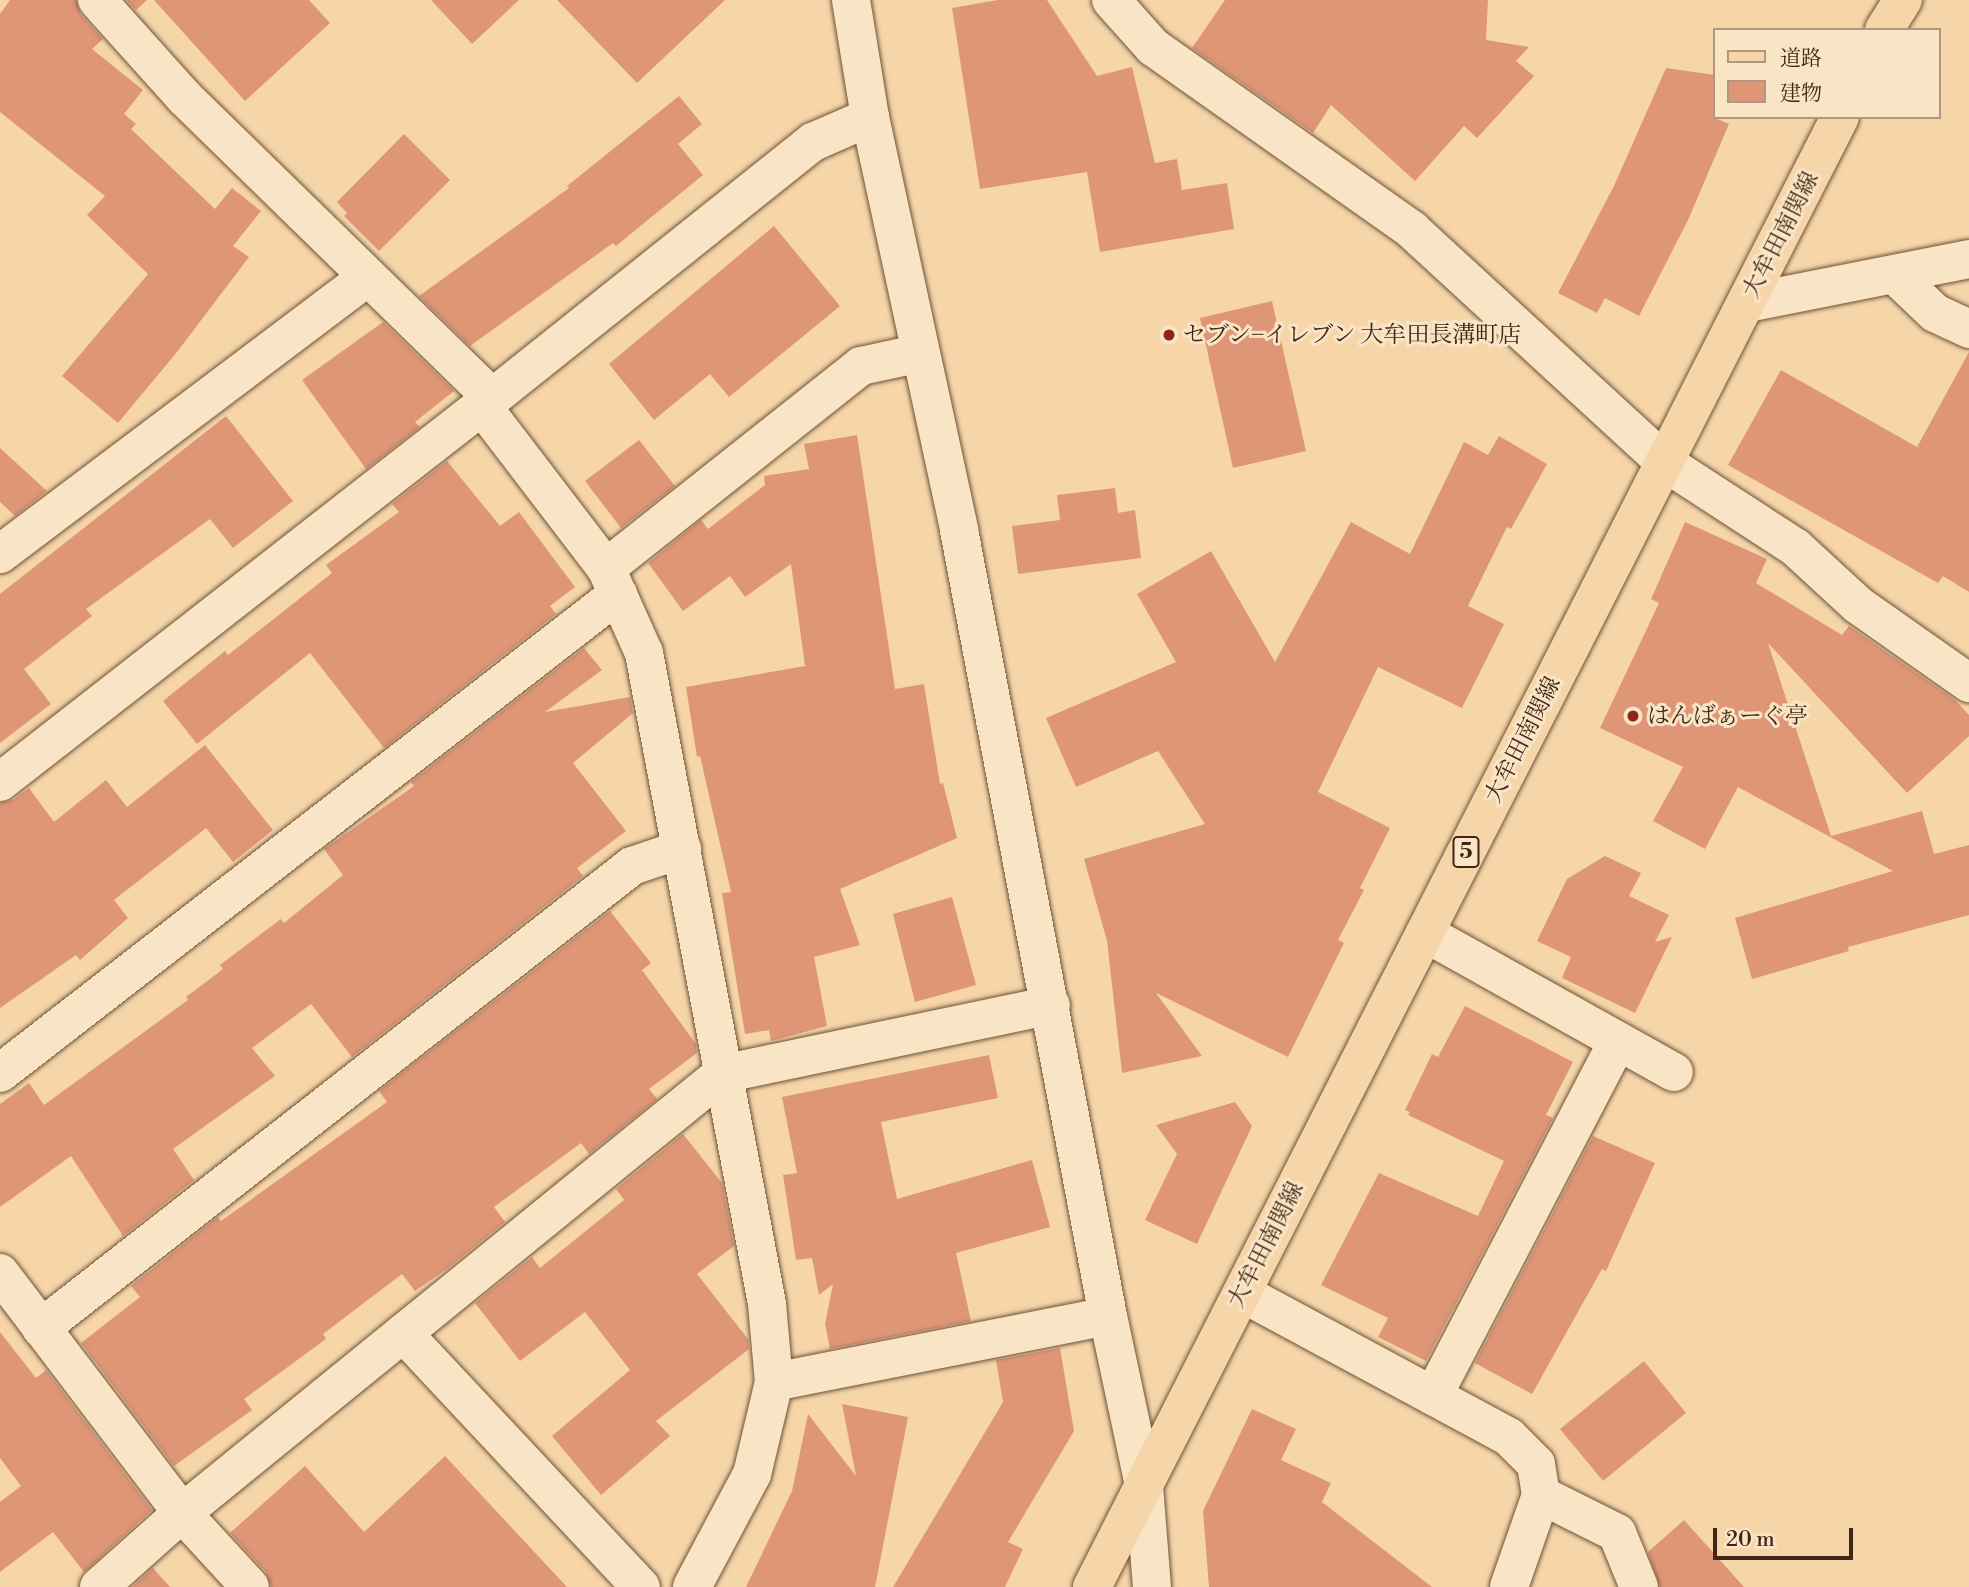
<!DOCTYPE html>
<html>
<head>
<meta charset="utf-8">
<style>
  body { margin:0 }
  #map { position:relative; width:1969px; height:1587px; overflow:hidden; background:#f6d6a8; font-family:"Libre Bodoni","Noto Serif JP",serif }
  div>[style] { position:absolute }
  .building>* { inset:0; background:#df9677 }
  .roads { filter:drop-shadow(0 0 2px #6e5239) drop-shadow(0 0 2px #6e5239) }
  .minor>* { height:38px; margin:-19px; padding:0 19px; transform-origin:19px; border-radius:19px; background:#f9e4c6 }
  .tertiary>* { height:38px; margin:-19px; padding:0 19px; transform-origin:19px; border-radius:19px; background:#f9e4c6 }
  .primary>* { height:38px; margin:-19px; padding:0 19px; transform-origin:19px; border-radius:19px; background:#f6d6a8 }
  .dots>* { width:19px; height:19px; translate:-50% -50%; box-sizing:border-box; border:4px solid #f9e4c6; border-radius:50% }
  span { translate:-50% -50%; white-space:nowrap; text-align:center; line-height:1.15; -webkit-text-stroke:6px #f9e4c6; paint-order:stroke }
  .shield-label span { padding:2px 5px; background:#f9e4c6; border:2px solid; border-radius:5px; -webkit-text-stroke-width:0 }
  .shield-label { font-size:21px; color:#402614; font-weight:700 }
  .street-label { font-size:23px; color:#402614 }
  .poi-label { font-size:23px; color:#402614 }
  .left { translate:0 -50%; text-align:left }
  .legend { position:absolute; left:1713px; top:28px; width:228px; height:91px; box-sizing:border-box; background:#f9e4c6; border:2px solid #af987f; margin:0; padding:9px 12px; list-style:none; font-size:21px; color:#402614 }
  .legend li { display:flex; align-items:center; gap:14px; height:35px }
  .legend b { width:35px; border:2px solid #af987f }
  .scale { position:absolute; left:1713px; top:1528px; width:140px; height:32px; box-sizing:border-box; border:4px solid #402614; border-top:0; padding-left:9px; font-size:21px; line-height:24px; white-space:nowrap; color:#402614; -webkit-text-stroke:5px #f9e4c6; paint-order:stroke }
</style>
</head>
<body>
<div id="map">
  <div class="building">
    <div style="clip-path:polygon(10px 0,76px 0,81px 15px,103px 39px,92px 49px,143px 90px,124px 114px,136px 124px,131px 129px,215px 209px,232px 188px,261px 211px,233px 246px,249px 257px,177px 352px,118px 423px,62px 376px,148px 274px,87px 215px,105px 196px,0 112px,0 14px)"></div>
    <div style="clip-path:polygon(126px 0,147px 0,136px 10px)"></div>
    <div style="clip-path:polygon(154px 0,309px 0,330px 23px,245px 101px)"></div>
    <div style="clip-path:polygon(431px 0,519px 0,472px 44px)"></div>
    <div style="clip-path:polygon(557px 0,725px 0,637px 83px)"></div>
    <div style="clip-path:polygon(998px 0,1047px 0,1097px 76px,1132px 67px,1155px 163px,1177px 159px,1182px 190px,1227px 183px,1234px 229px,1100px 252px,1087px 172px,980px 189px,952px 8px)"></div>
    <div style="clip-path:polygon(1225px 0,1488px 0,1486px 40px,1529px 47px,1516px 61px,1534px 76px,1477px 138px,1464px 126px,1415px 181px,1331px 105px,1313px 133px,1192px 48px)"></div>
    <div style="clip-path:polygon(1666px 68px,1715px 75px,1715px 118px,1729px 124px,1688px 220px,1639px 316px,1605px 298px,1597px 313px,1558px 293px,1614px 186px)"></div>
    <div style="clip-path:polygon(679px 96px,702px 124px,678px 144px,703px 175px,616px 246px,613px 243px,470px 346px,419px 296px,569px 188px,567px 186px)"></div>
    <div style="clip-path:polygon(404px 134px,450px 180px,379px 251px,344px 216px,347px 213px,337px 202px)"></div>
    <div style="clip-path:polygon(774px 226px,840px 306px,729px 397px,710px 374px,654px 420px,609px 364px)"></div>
    <div style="clip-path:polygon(1272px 301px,1306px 451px,1233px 468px,1200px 318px)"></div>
    <div style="clip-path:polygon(383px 322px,454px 391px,415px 422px,420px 427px,366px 469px,302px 380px)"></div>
    <div style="clip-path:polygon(1969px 352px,1969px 592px,1943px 576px,1938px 583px,1728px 465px,1781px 370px,1917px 447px)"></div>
    <div style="clip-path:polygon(226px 416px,293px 501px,233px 548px,210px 519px,86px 609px,92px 616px,24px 669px,51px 704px,0 743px,0 594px)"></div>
    <div style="clip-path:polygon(857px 435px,895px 689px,924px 684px,940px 784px,943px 783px,957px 838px,840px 889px,860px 945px,814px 957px,827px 1026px,771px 1041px,769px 1030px,745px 1034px,722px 893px,731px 892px,700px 756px,697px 757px,686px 687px,805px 666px,791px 564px,745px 597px,730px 576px,683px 611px,648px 563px,701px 520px,708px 529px,765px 485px,764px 476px,809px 469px,804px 444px)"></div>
    <div style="clip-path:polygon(1499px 436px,1547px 464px,1511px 529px,1507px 527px,1468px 606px,1504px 624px,1462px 708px,1378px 667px,1318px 792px,1390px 828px,1360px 888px,1364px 890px,1338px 940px,1344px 943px,1288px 1057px,1156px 993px,1202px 1056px,1122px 1073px,1107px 941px,1084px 859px,1205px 824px,1158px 751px,1076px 787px,1046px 718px,1176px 662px,1137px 594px,1211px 551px,1275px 662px,1351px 522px,1410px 554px,1464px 442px,1488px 455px)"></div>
    <div style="clip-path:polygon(639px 440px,675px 486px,621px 528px,585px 481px)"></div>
    <div style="clip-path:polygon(0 448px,47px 491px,15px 516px,0 502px)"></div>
    <div style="clip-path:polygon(447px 461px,500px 526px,519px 512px,575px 587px,550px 606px,556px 614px,384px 748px,310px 653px,197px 744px,163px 701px,225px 651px,228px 655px,332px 573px,326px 565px,399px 512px,392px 504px)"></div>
    <div style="clip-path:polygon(1115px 488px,1118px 513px,1135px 510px,1141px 558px,1018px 574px,1012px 526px,1060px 520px,1057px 495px)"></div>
    <div style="clip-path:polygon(1685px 522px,1767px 559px,1756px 583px,1842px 635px,1849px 626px,1955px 700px,1969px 715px,1969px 736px,1907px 793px,1768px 643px,1831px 836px,1922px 811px,1934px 854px,1969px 845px,1969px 915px,1848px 947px,1849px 951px,1752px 979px,1735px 918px,1893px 871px,1738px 787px,1705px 849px,1653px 821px,1683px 767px,1600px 728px,1659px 603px,1651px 599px)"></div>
    <div style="clip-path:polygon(584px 648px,602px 670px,545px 712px,630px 697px,633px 713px,573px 763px,626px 831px,577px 868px,583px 876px,352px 1057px,311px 1004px,252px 1048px,275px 1076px,173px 1149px,194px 1180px,123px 1236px,71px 1156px,0 1207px,0 1104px,29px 1083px,44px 1105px,188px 1000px,186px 997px,223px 969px,220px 965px,281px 919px,284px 923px,343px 875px,324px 849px,414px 786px,411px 782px)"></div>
    <div style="clip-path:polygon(205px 745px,273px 830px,233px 862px,206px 828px,114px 900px,128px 918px,80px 960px,76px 955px,0 1008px,0 803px,13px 800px,29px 788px,54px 822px,106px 780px,127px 807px)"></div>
    <div style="clip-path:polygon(1605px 856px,1641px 873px,1629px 896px,1669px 915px,1655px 942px,1672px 937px,1635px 1013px,1562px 978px,1571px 957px,1537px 941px,1567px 879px)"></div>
    <div style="clip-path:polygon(952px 897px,976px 985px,915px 1002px,893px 914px)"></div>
    <div style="clip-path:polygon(610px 911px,651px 963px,642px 970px,696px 1044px,697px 1053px,649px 1089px,657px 1099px,589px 1154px,581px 1143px,494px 1207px,505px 1222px,448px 1268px,415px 1291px,402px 1274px,323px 1334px,326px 1339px,244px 1399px,252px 1410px,174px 1466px,81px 1343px,140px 1297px,131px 1286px,218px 1217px,221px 1221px,387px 1102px,379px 1091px)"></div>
    <div style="clip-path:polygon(1465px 1006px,1573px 1062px,1546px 1115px,1553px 1118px,1426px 1361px,1378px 1337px,1388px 1318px,1321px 1285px,1379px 1173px,1478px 1216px,1504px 1161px,1408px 1115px,1410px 1112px,1405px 1110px,1432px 1054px,1438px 1057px)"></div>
    <div style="clip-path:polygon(989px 1055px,998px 1098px,881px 1122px,897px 1199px,1032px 1160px,1050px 1227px,956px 1253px,971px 1321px,830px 1349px,825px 1324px,833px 1284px,819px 1295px,812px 1258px,796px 1260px,783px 1175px,797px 1173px,782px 1097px)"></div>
    <div style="clip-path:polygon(1235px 1102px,1252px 1126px,1197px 1244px,1145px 1220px,1177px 1154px,1156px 1125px)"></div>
    <div style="clip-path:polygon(683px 1134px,722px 1183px,734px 1246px,697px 1274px,748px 1339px,749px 1349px,656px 1421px,670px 1436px,601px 1495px,552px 1436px,630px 1370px,585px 1312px,520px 1361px,475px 1303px,532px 1257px,540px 1268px,624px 1200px,616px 1189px)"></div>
    <div style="clip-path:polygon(1593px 1136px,1655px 1163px,1606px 1271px,1602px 1269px,1532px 1394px,1475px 1363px)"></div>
    <div style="clip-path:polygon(0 1332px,36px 1378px,46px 1370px,152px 1510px,84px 1572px,53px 1532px,0 1572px,0 1502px,21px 1486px,0 1458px)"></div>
    <div style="clip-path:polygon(1060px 1348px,1074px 1431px,1008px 1542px,1023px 1549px,1005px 1587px,893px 1587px,1003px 1402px,996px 1360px)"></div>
    <div style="clip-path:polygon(1644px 1361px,1686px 1413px,1603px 1481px,1560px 1429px)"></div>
    <div style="clip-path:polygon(842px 1404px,908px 1417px,875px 1587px,746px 1587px,792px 1491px,808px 1414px,856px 1476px)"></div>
    <div style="clip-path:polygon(1252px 1409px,1296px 1429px,1281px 1460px,1331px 1483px,1322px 1502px,1432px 1587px,1209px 1587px,1203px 1511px)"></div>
    <div style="clip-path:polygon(445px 1456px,567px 1587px,271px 1587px,266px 1572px,230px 1533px,305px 1466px,364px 1532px)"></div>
    <div style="clip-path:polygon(1684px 1520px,1744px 1587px,1660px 1587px,1648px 1552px)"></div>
    <div style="clip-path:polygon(153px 1568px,170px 1587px,132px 1587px)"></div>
  </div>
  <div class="roads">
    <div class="minor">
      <div style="left:97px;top:0;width:132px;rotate:48.1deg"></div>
      <div style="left:185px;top:98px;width:429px;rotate:44.3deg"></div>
      <div style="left:1111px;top:0;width:63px;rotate:48.2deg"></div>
      <div style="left:1153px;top:47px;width:317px;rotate:35.2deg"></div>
      <div style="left:1412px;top:230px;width:343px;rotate:42.6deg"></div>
      <div style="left:1664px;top:462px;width:156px;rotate:33deg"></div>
      <div style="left:1795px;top:547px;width:86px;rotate:42.6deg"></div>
      <div style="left:1858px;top:605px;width:136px;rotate:35.1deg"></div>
      <div style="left:1895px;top:275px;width:55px;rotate:43.5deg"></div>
      <div style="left:1935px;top:313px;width:38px;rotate:25deg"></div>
      <div style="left:1747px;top:303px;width:226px;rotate:-11.2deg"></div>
      <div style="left:482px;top:406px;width:204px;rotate:52.6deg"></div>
      <div style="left:606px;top:568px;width:93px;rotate:65.9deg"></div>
      <div style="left:644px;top:653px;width:663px;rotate:79.3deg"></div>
      <div style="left:767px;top:1304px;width:78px;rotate:84.9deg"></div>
      <div style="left:774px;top:1382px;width:95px;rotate:103.4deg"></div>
      <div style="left:752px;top:1474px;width:128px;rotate:118deg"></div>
      <div style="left:0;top:554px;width:460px;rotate:-37deg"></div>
      <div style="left:606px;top:568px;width:325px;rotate:-38.4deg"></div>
      <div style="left:861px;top:366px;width:61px;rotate:-12.2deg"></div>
      <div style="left:0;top:782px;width:624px;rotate:-37.97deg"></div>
      <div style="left:492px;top:398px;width:411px;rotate:-38.6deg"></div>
      <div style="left:813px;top:142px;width:62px;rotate:-23.7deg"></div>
      <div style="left:1425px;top:933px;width:285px;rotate:29.2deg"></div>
      <div style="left:0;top:1073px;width:782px;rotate:-37.78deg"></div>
      <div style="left:0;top:1273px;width:301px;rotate:52.8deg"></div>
      <div style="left:182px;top:1513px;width:100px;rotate:47.4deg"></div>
      <div style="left:1242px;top:1293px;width:303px;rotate:28.3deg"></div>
      <div style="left:1509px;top:1437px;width:38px;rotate:45deg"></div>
      <div style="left:1536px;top:1464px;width:31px;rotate:81deg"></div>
      <div style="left:1541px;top:1495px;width:97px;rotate:109.2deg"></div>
      <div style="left:41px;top:1328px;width:750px;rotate:-38.02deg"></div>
      <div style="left:632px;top:866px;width:53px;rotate:-18.8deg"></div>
      <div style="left:403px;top:1333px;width:348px;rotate:46.9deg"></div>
      <div style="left:774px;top:1382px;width:340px;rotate:-11.2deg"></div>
      <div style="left:1433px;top:1396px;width:400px;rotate:-62.5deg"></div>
      <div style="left:1541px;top:1495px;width:85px;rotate:26.6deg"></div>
      <div style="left:1617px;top:1533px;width:58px;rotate:67.8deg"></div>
      <div style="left:99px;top:1587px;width:111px;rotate:-41.7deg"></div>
      <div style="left:182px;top:1513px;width:696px;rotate:-39.11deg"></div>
      <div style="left:722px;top:1074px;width:336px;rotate:-11.8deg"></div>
    </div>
    <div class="tertiary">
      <div style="left:851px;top:0;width:119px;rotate:80.8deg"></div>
      <div style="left:870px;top:117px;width:422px;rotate:77.8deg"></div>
      <div style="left:959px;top:530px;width:800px;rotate:79.27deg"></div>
      <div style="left:1108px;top:1316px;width:174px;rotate:78deg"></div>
      <div style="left:1144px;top:1486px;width:101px;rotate:85.5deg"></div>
    </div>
    <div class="primary">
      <div style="left:1884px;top:30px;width:36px;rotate:-58deg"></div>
      <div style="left:1092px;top:1587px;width:1649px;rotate:-63.03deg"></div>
    </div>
  </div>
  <div class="dots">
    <div style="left:1169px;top:335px;background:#8f2418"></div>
    <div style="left:1633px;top:716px;background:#8f2418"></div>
  </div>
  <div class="shield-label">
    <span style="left:1466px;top:852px">5</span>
  </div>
  <div class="street-label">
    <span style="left:1781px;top:235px;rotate:-63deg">大牟田南関線</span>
    <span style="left:1523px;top:740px;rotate:-63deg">大牟田南関線</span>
    <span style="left:1266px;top:1245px;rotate:-63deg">大牟田南関線</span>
  </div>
  <div class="poi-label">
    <span class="left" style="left:1183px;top:335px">セブン−イレブン 大牟田長溝町店</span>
    <span class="left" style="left:1647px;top:716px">はんばぁーぐ亭</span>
  </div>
  <ul class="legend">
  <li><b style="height:9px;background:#f6d6a8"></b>道路</li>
  <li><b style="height:19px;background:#df9677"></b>建物</li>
  </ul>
  <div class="scale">20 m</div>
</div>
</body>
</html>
